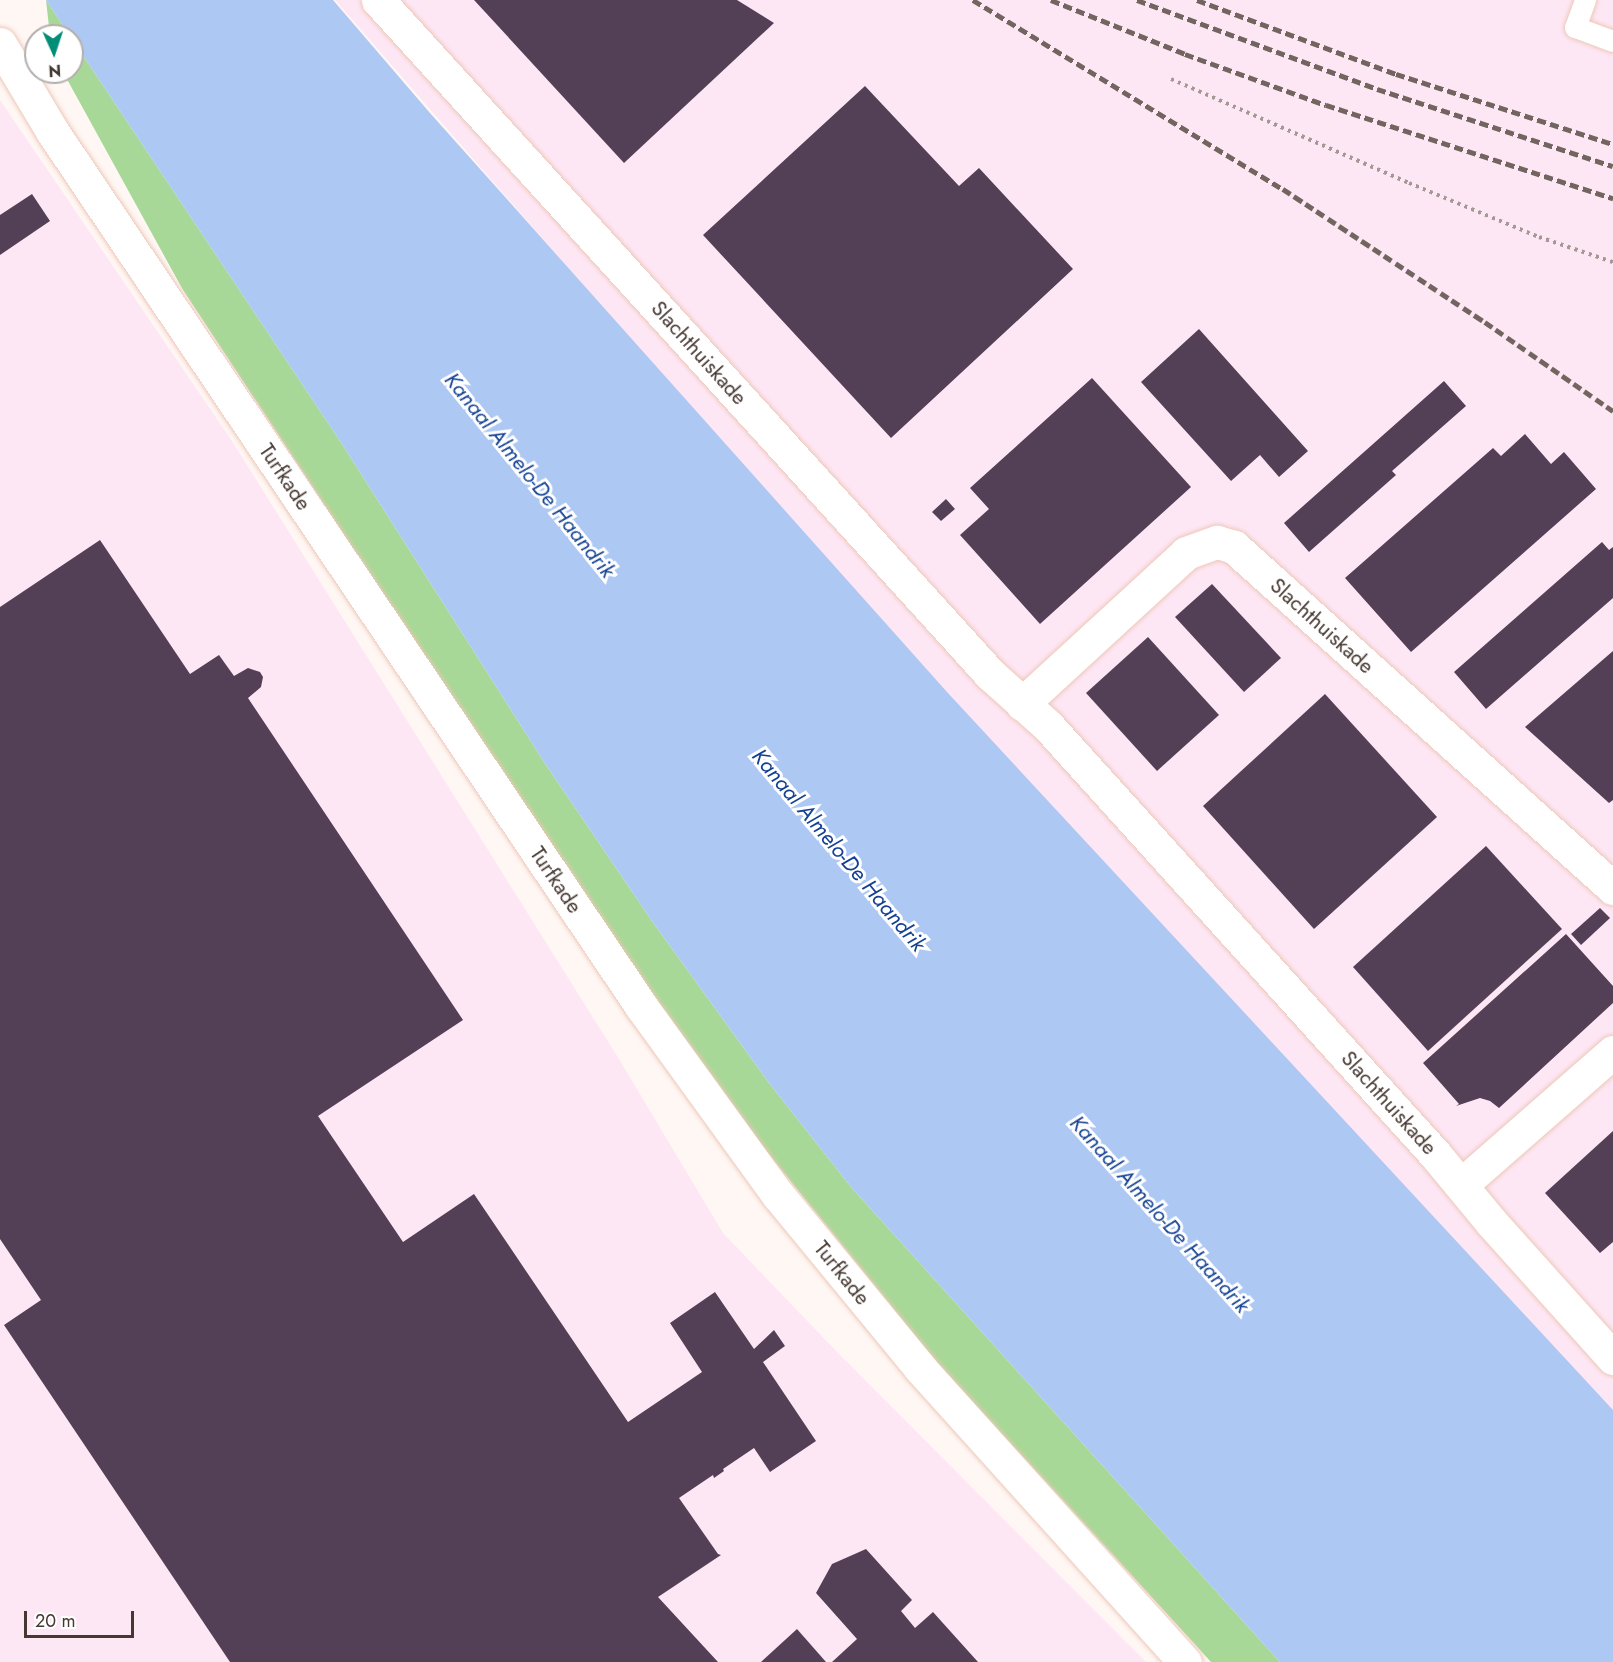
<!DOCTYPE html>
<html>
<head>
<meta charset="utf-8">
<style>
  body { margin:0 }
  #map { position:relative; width:1613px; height:1662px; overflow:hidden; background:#fff7f4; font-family:Jost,sans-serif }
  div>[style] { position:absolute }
  .industrial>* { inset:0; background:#fee7f5 }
  .green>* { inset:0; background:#a8d897 }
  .water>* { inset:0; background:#aec8f4 }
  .building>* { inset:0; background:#534057 }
  .path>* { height:4px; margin-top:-2px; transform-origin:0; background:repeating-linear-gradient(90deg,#a39894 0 3px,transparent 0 7.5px) }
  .roads { filter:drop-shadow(0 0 2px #edc8b9) drop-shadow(0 0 2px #edc8b9) }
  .lane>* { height:21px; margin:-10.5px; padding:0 10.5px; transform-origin:10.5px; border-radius:10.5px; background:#fff }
  .street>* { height:33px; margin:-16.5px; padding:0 16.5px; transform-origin:16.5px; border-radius:16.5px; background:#fff }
  .rail>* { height:4.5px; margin-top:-2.25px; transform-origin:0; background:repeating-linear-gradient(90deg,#726560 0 9px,transparent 0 13.5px) }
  span { translate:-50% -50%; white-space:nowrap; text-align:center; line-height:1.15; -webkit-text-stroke:6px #fff; paint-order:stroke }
  .street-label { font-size:21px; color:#453731 }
  .water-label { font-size:22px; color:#144193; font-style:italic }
  .north { position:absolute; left:24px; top:24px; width:60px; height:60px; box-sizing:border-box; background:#fff; border:2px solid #b5afad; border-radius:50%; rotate:177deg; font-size:16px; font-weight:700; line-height:24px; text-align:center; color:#453731 }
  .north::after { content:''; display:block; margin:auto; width:21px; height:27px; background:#018d76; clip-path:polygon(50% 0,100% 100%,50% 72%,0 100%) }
  .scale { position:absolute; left:24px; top:1611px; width:110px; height:27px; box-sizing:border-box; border:3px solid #453731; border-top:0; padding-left:8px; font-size:18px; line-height:21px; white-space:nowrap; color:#453731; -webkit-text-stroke:4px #fff; paint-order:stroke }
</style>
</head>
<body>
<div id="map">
  <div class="industrial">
    <div style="clip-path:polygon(335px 0,1613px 0,1613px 1469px)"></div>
    <div style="clip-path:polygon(0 100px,232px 441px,619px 1059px,723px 1233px,838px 1353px,1146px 1662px,0 1662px)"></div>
  </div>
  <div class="green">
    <div style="clip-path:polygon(46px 0,70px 36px,50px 36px)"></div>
    <div style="clip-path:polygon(72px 39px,342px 444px,544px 762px,652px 921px,769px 1083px,851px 1187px,1280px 1662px,1211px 1662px,939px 1365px,759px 1142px,645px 985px,547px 843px,183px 290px,63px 72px,72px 72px)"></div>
  </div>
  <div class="water">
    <div style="clip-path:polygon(46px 0,333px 0,430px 113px,947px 692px,1613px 1410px,1613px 1662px,1280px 1662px,851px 1187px,769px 1083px,652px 921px,544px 762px,342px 444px)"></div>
  </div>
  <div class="building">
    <div style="clip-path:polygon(474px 0,737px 0,774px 23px,624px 163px)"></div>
    <div style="clip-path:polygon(865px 86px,959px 186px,979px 168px,1073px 269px,891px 438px,703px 235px)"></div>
    <div style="clip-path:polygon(32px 194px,50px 221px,0 255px,0 215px)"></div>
    <div style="clip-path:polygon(1199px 329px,1308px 451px,1279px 477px,1260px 455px,1231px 481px,1141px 382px)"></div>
    <div style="clip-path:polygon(1092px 378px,1191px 487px,1040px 624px,960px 535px,989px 509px,970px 488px)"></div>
    <div style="clip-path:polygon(1444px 381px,1466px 406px,1392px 471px,1396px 475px,1309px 552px,1284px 523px)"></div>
    <div style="clip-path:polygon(1525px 434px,1551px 464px,1564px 452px,1596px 489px,1411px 652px,1345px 578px,1493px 448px,1501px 456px)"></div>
    <div style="clip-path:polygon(946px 499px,955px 509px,941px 521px,932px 512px)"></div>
    <div style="clip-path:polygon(100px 540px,190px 674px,219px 655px,234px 676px,248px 668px,260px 672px,263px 677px,261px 687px,248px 698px,463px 1020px,318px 1116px,403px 1242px,474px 1194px,628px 1422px,702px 1372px,670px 1323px,715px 1292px,754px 1349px,774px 1330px,785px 1346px,763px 1362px,816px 1441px,770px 1472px,754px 1448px,723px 1469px,724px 1471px,714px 1478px,713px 1475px,679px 1498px,718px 1554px,721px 1555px,658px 1597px,718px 1662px,230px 1662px,4px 1325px,41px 1300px,0 1239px,0 607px)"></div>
    <div style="clip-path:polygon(1602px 542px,1609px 550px,1613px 547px,1613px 598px,1486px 709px,1454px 672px)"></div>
    <div style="clip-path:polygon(1212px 584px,1281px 658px,1244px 692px,1175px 617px)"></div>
    <div style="clip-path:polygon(1148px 637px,1219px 715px,1157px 771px,1086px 693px)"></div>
    <div style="clip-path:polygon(1613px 651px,1613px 800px,1609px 803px,1525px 727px)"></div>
    <div style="clip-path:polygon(1325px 694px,1437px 817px,1314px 929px,1203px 806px)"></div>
    <div style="clip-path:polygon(1486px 846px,1562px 929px,1428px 1051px,1353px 967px)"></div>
    <div style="clip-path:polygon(1600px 908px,1610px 918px,1581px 945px,1571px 934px)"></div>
    <div style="clip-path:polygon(1566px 934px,1613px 986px,1613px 1003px,1499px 1108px,1490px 1101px,1480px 1098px,1456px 1106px,1459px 1104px,1423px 1063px)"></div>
    <div style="clip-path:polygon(1613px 1131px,1613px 1242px,1600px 1253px,1545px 1193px)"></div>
    <div style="clip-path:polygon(866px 1549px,912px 1600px,901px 1611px,915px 1628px,933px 1612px,978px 1662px,832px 1662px,857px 1639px,816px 1593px,832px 1564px)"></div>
    <div style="clip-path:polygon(797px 1629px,826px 1662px,761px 1662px)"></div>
  </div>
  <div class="path">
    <div style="left:1171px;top:79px;width:260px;rotate:23.6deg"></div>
    <div style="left:1409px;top:183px;width:141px;rotate:22.6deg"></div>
    <div style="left:1539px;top:237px;width:78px;rotate:18.7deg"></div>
  </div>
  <div class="roads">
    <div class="lane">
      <div style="left:1585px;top:0;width:29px;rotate:110deg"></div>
      <div style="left:1575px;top:27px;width:40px;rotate:20.2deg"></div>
    </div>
    <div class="street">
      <div style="left:378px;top:0;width:912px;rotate:47.76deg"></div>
      <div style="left:991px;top:675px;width:76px;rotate:41.8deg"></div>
      <div style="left:1048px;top:726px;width:576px;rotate:47.89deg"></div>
      <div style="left:1434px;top:1153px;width:89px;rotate:50.4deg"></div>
      <div style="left:1491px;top:1222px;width:183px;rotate:48.1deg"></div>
      <div style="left:0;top:44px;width:101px;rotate:59.1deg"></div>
      <div style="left:52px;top:131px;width:1055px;rotate:56.05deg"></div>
      <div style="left:641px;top:1006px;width:233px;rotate:54.1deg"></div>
      <div style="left:778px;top:1195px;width:224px;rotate:50.6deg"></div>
      <div style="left:920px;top:1368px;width:396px;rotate:48deg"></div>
      <div style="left:1022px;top:704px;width:223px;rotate:-42.6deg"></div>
      <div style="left:1186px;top:553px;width:33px;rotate:-20deg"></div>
      <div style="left:1217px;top:542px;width:18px;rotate:16deg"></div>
      <div style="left:1234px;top:547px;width:510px;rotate:41.98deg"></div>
      <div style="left:1461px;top:1185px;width:202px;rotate:-41.2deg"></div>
    </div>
  </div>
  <div class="rail">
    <div style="left:973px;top:0;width:363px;rotate:31.4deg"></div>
    <div style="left:1283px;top:189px;width:242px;rotate:33.4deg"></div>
    <div style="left:1485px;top:322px;width:156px;rotate:34.8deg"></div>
    <div style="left:1051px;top:0;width:144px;rotate:21.9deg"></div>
    <div style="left:1185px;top:54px;width:150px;rotate:19.9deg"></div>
    <div style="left:1326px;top:105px;width:302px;rotate:18deg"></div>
    <div style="left:1137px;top:0;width:256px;rotate:20.3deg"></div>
    <div style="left:1377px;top:89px;width:248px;rotate:18.1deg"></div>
    <div style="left:1197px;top:0;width:212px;rotate:20.4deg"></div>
    <div style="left:1396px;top:74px;width:228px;rotate:17.9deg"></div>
  </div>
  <div class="street-label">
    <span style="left:699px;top:353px;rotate:48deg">Slachthuiskade</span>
    <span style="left:285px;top:477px;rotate:56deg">Turfkade</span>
    <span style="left:1322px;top:626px;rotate:42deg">Slachthuiskade</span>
    <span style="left:556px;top:880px;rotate:56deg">Turfkade</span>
    <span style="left:1389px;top:1103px;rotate:48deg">Slachthuiskade</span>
    <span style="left:842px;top:1273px;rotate:51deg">Turfkade</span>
  </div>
  <div class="water-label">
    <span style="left:530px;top:475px;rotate:51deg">Kanaal Almelo-De Haandrik</span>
    <span style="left:839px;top:850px;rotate:50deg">Kanaal Almelo-De Haandrik</span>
    <span style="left:1160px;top:1214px;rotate:48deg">Kanaal Almelo-De Haandrik</span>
  </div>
  <div class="north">N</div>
  <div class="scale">20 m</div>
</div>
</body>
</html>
